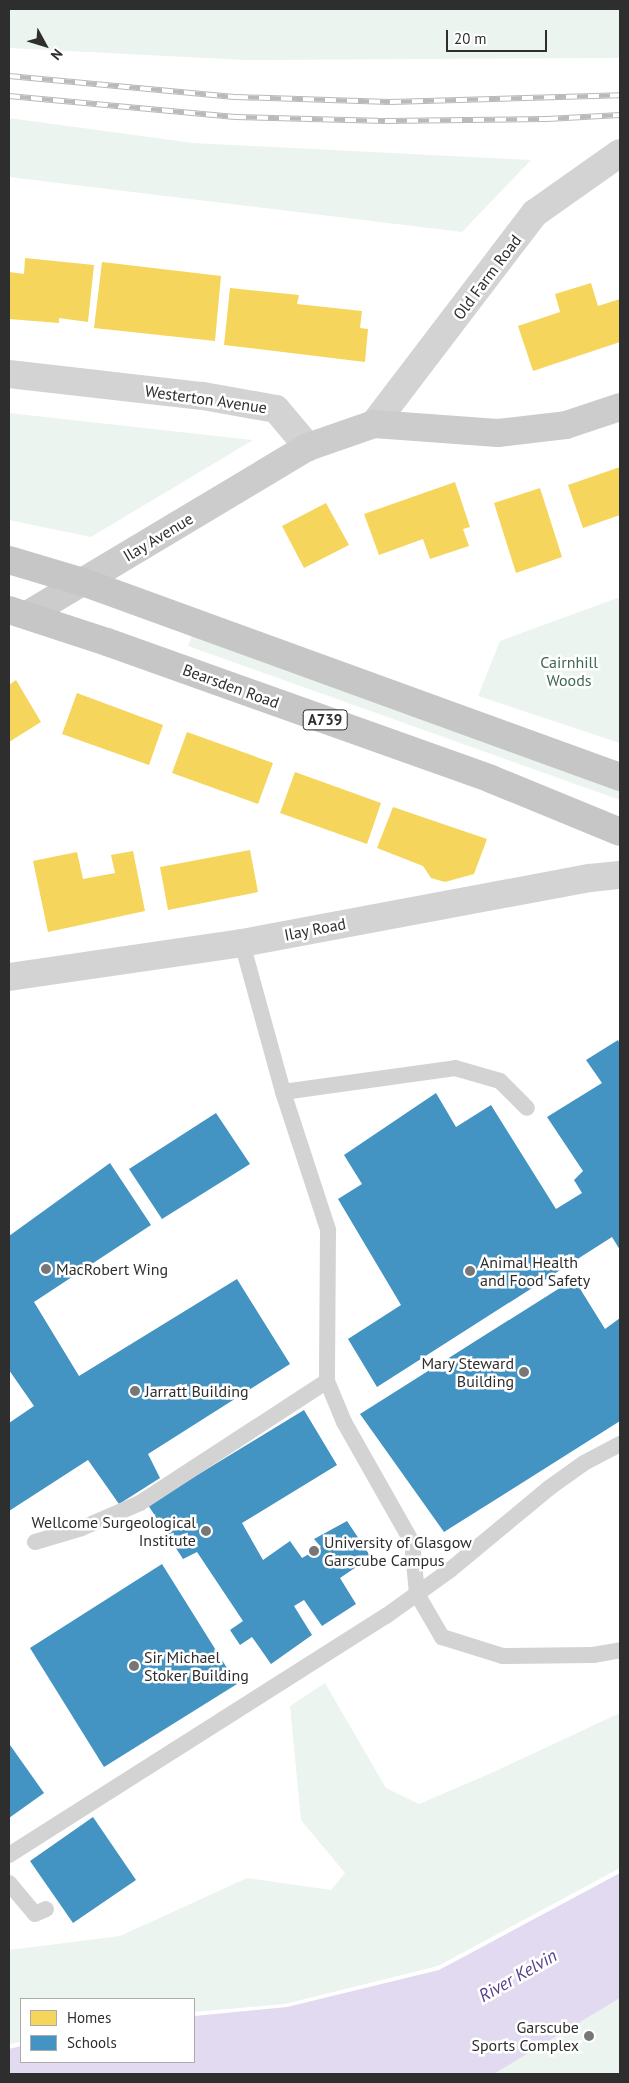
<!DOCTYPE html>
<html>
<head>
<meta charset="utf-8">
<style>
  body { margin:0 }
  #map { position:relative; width:629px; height:2083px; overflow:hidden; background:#fff; font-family:"PT Sans",sans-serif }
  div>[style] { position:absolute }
  .green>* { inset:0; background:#ecf4ef }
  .water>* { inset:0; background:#e1daf0 }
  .homes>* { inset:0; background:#f6d55c }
  .schools>* { inset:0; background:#4393c3 }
  .lane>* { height:16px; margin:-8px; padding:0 8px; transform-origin:8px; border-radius:8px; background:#d3d3d3 }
  .street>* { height:28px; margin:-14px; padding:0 14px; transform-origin:14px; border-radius:14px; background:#d3d3d3 }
  .secondary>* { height:28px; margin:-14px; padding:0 14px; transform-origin:14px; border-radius:14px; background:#ccc }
  .primary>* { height:28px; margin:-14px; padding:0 14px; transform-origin:14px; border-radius:14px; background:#c6c6c6 }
  .rail>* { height:5.5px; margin-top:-2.75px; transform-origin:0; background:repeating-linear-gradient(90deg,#fff 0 11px,#bababa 0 22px); box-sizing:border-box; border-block:1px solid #bababa }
  .dots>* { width:14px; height:14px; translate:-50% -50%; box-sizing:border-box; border:2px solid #fff; border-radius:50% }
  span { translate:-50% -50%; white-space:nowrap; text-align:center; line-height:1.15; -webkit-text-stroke:5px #fff; paint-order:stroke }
  .shield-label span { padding:1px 4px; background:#fff; border:1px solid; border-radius:4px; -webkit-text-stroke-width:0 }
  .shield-label { font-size:15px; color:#2e2e2e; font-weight:700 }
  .street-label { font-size:16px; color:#2e2e2e }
  .park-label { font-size:16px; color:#3e6851 }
  .poi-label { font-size:16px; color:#2e2e2e }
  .left { translate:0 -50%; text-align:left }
  .right { translate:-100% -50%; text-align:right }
  .water-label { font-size:18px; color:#58408c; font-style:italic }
  .frame { position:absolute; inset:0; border:10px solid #2e2e2e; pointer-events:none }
  .legend { position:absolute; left:20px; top:1998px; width:175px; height:65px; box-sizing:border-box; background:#fff; border:1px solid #ababab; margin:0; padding:6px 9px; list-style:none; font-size:15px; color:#2e2e2e }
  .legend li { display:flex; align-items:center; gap:10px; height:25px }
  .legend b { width:25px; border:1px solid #ababab }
  .north { position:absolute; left:20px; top:20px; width:50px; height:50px; -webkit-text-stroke:4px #fff; paint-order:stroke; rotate:129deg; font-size:14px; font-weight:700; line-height:20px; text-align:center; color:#2e2e2e }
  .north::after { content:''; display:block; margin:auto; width:18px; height:22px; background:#2e2e2e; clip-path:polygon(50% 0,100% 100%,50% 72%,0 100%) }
  .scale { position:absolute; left:446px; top:30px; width:101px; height:22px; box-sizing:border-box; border:2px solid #2e2e2e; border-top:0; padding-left:6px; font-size:15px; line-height:18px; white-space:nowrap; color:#2e2e2e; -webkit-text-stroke:4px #fff; paint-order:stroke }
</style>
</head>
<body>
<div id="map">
  <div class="green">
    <div style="clip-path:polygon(9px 9px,620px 9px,620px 58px,246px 60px,9px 48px)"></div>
    <div style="clip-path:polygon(9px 118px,193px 143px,531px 160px,462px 232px,9px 177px)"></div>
    <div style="clip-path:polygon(9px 413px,253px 440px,91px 537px,9px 520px)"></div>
    <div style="clip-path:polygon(620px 597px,620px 743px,478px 696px,500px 641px)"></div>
    <div style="clip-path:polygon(192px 635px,620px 789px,620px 800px,188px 646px)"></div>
    <div style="clip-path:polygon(325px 1683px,386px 1788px,419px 1804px,489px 1774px,620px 1713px,620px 1868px,438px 1966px,285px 2004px,194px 2012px,194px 1999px,21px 1999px,21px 2042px,9px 2044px,9px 1950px,120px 1936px,247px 1878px,331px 1890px,345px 1873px,301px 1820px,290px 1706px)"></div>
    <div style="clip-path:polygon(620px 1998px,620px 2074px,494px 2074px)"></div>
  </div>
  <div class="water">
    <div style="clip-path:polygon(620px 1873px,620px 1998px,494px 2074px,9px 2074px,9px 2049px,21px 2046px,21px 2062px,194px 2062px,194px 2016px,287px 2007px,439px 1970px)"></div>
  </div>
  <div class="homes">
    <div style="clip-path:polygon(25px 258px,94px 265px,88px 322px,59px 318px,59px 323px,9px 319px,9px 272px,24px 274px)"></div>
    <div style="clip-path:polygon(102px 262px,221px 276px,215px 341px,94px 328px)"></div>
    <div style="clip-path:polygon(591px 283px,598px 306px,620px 299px,620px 342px,533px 371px,518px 326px,560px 312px,555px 294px)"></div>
    <div style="clip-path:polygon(230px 288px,299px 295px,297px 304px,362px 311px,360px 328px,368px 329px,365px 362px,224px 345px)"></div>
    <div style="clip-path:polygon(620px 467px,620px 515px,583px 528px,568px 485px)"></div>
    <div style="clip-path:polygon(455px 482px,470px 527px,463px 529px,469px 546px,430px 559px,423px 539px,379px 555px,364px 514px)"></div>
    <div style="clip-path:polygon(540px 488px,562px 557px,516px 573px,494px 503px)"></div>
    <div style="clip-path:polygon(326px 503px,349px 545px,304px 568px,282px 526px)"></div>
    <div style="clip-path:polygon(16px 680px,41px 722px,9px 742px,9px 685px)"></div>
    <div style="clip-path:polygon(77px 693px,163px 725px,149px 765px,62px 734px)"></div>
    <div style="clip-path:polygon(187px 732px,273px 763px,258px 804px,172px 773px)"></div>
    <div style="clip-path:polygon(295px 772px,381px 803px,367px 844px,280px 813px)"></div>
    <div style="clip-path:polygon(393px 807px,487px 839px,474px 874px,445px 882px,431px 878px,423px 866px,377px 848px)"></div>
    <div style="clip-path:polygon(250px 850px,258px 892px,168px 910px,160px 867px)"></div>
    <div style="clip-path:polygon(133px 851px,145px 911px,48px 932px,33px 861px,77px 852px,83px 879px,115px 873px,111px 855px)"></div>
  </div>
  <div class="schools">
    <div style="clip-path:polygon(618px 1040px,620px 1044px,620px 1250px,612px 1237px,377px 1387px,348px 1339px,401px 1305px,338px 1199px,362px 1184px,344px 1155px,436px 1093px,456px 1127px,491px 1105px,556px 1209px,582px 1193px,574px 1180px,583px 1171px,547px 1117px,602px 1083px,586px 1060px)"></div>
    <div style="clip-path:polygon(216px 1113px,250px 1164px,162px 1219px,129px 1169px)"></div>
    <div style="clip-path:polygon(110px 1163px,151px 1225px,34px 1302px,79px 1376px,237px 1279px,290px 1364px,148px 1454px,160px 1478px,119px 1504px,88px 1460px,9px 1511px,9px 1423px,34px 1406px,9px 1370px,9px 1236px)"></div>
    <div style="clip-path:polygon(574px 1279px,605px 1329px,620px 1318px,620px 1421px,444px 1532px,360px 1414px)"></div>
    <div style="clip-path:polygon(304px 1410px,337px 1465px,242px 1523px,263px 1560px,290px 1541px,302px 1558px,321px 1547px,314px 1539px,347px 1521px,371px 1557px,340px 1578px,356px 1604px,322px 1626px,304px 1600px,294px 1606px,312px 1635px,271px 1664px,252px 1637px,240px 1645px,230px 1630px,243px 1621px,197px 1552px,183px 1559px,148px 1505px)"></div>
    <div style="clip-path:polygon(162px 1564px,237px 1684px,104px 1767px,30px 1648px)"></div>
    <div style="clip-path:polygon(10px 1745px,44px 1793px,9px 1818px,9px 1746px)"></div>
    <div style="clip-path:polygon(93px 1817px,136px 1880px,73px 1923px,30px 1861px)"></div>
  </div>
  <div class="lane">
    <div style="left:242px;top:943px;width:155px;rotate:74.6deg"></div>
    <div style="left:283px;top:1092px;width:145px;rotate:71.9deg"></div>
    <div style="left:328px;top:1230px;width:151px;rotate:90.4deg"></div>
    <div style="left:327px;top:1381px;width:44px;rotate:67.5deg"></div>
    <div style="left:344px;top:1422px;width:138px;rotate:60.5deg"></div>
    <div style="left:412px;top:1542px;width:52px;rotate:84.5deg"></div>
    <div style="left:417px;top:1594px;width:50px;rotate:59.8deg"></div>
    <div style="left:442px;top:1637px;width:64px;rotate:17.3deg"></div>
    <div style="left:503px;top:1656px;width:90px;rotate:-0.6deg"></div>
    <div style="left:593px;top:1655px;width:27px;rotate:-10deg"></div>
    <div style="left:283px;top:1092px;width:174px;rotate:-7.9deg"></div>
    <div style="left:455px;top:1068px;width:47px;rotate:16.1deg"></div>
    <div style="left:500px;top:1081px;width:38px;rotate:45deg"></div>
    <div style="left:35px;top:1542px;width:49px;rotate:-16.6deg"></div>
    <div style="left:82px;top:1528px;width:63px;rotate:-23.3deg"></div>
    <div style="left:140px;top:1503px;width:223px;rotate:-33.1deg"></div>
    <div style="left:9px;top:1855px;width:446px;rotate:-32.4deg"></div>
    <div style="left:386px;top:1616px;width:79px;rotate:-35.7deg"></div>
    <div style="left:450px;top:1570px;width:129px;rotate:-39.6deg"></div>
    <div style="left:549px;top:1488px;width:43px;rotate:-35.5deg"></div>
    <div style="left:584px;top:1463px;width:41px;rotate:-27.8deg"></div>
    <div style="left:9px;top:1883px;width:40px;rotate:50deg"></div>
    <div style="left:35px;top:1914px;width:12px;rotate:-24deg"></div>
  </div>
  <div class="street">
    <div style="left:9px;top:374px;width:195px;rotate:6.5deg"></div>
    <div style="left:203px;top:396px;width:74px;rotate:10.1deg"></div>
    <div style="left:276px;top:409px;width:50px;rotate:49.9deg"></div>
    <div style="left:374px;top:424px;width:265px;rotate:-52.7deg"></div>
    <div style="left:535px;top:213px;width:104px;rotate:-35.2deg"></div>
    <div style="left:9px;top:977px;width:235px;rotate:-8.3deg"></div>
    <div style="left:242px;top:943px;width:354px;rotate:-10.6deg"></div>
    <div style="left:590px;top:878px;width:30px;rotate:-6deg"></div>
  </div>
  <div class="secondary">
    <div style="left:27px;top:615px;width:327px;rotate:-30.9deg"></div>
    <div style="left:308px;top:447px;width:70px;rotate:-19.2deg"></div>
    <div style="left:374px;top:424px;width:124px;rotate:4.2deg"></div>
    <div style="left:498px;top:433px;width:68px;rotate:-6.7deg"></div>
    <div style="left:566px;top:425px;width:57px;rotate:-18.4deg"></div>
  </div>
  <div class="primary">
    <div style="left:9px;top:560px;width:77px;rotate:16.6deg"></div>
    <div style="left:83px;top:582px;width:571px;rotate:19.96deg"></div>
    <div style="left:9px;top:610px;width:103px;rotate:18.1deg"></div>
    <div style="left:107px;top:642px;width:408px;rotate:19.6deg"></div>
    <div style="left:491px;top:779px;width:139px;rotate:22.3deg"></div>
  </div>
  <div class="rail">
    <div style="left:9px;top:76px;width:229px;rotate:5.3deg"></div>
    <div style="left:237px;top:97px;width:153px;rotate:1.9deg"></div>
    <div style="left:390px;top:102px;width:230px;rotate:-1.7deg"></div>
    <div style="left:9px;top:96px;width:227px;rotate:5.3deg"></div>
    <div style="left:235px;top:117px;width:150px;rotate:1.5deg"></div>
    <div style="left:385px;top:121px;width:162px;rotate:-0.7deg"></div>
    <div style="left:547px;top:119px;width:73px;rotate:-3.1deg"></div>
  </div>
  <div class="dots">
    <div style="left:46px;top:1269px;background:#777"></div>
    <div style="left:470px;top:1271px;background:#777"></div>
    <div style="left:524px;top:1372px;background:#777"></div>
    <div style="left:135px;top:1391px;background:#777"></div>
    <div style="left:206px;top:1531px;background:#777"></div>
    <div style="left:314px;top:1551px;background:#777"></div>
    <div style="left:134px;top:1666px;background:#777"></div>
    <div style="left:589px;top:2036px;background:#777"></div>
  </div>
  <div class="shield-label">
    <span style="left:325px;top:720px">A739</span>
  </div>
  <div class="street-label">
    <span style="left:487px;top:277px;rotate:-53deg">Old Farm Road</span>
    <span style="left:206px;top:399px;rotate:8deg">Westerton Avenue</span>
    <span style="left:158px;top:537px;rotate:-31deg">Ilay Avenue</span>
    <span style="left:231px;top:686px;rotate:20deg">Bearsden Road</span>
    <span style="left:315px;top:929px;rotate:-11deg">Ilay Road</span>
  </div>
  <div class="park-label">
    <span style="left:569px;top:671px">Cairnhill<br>Woods</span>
  </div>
  <div class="poi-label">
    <span class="left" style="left:480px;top:1271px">Animal Health<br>and Food Safety</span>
    <span class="left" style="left:56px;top:1269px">MacRobert Wing</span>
    <span class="right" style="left:514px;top:1372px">Mary Steward<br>Building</span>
    <span class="left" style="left:145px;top:1391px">Jarratt Building</span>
    <span class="right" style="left:196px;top:1531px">Wellcome Surgeological<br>Institute</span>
    <span class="left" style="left:324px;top:1551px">University of Glasgow<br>Garscube Campus</span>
    <span class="left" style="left:144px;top:1666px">Sir Michael<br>Stoker Building</span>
    <span class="right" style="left:579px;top:2036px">Garscube<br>Sports Complex</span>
  </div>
  <div class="water-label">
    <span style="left:518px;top:1976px;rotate:-30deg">River Kelvin</span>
  </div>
  <div class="frame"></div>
  <ul class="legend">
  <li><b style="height:14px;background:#f6d55c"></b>Homes</li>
  <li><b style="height:14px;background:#4393c3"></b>Schools</li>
  </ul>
  <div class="north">N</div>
  <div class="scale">20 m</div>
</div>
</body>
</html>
